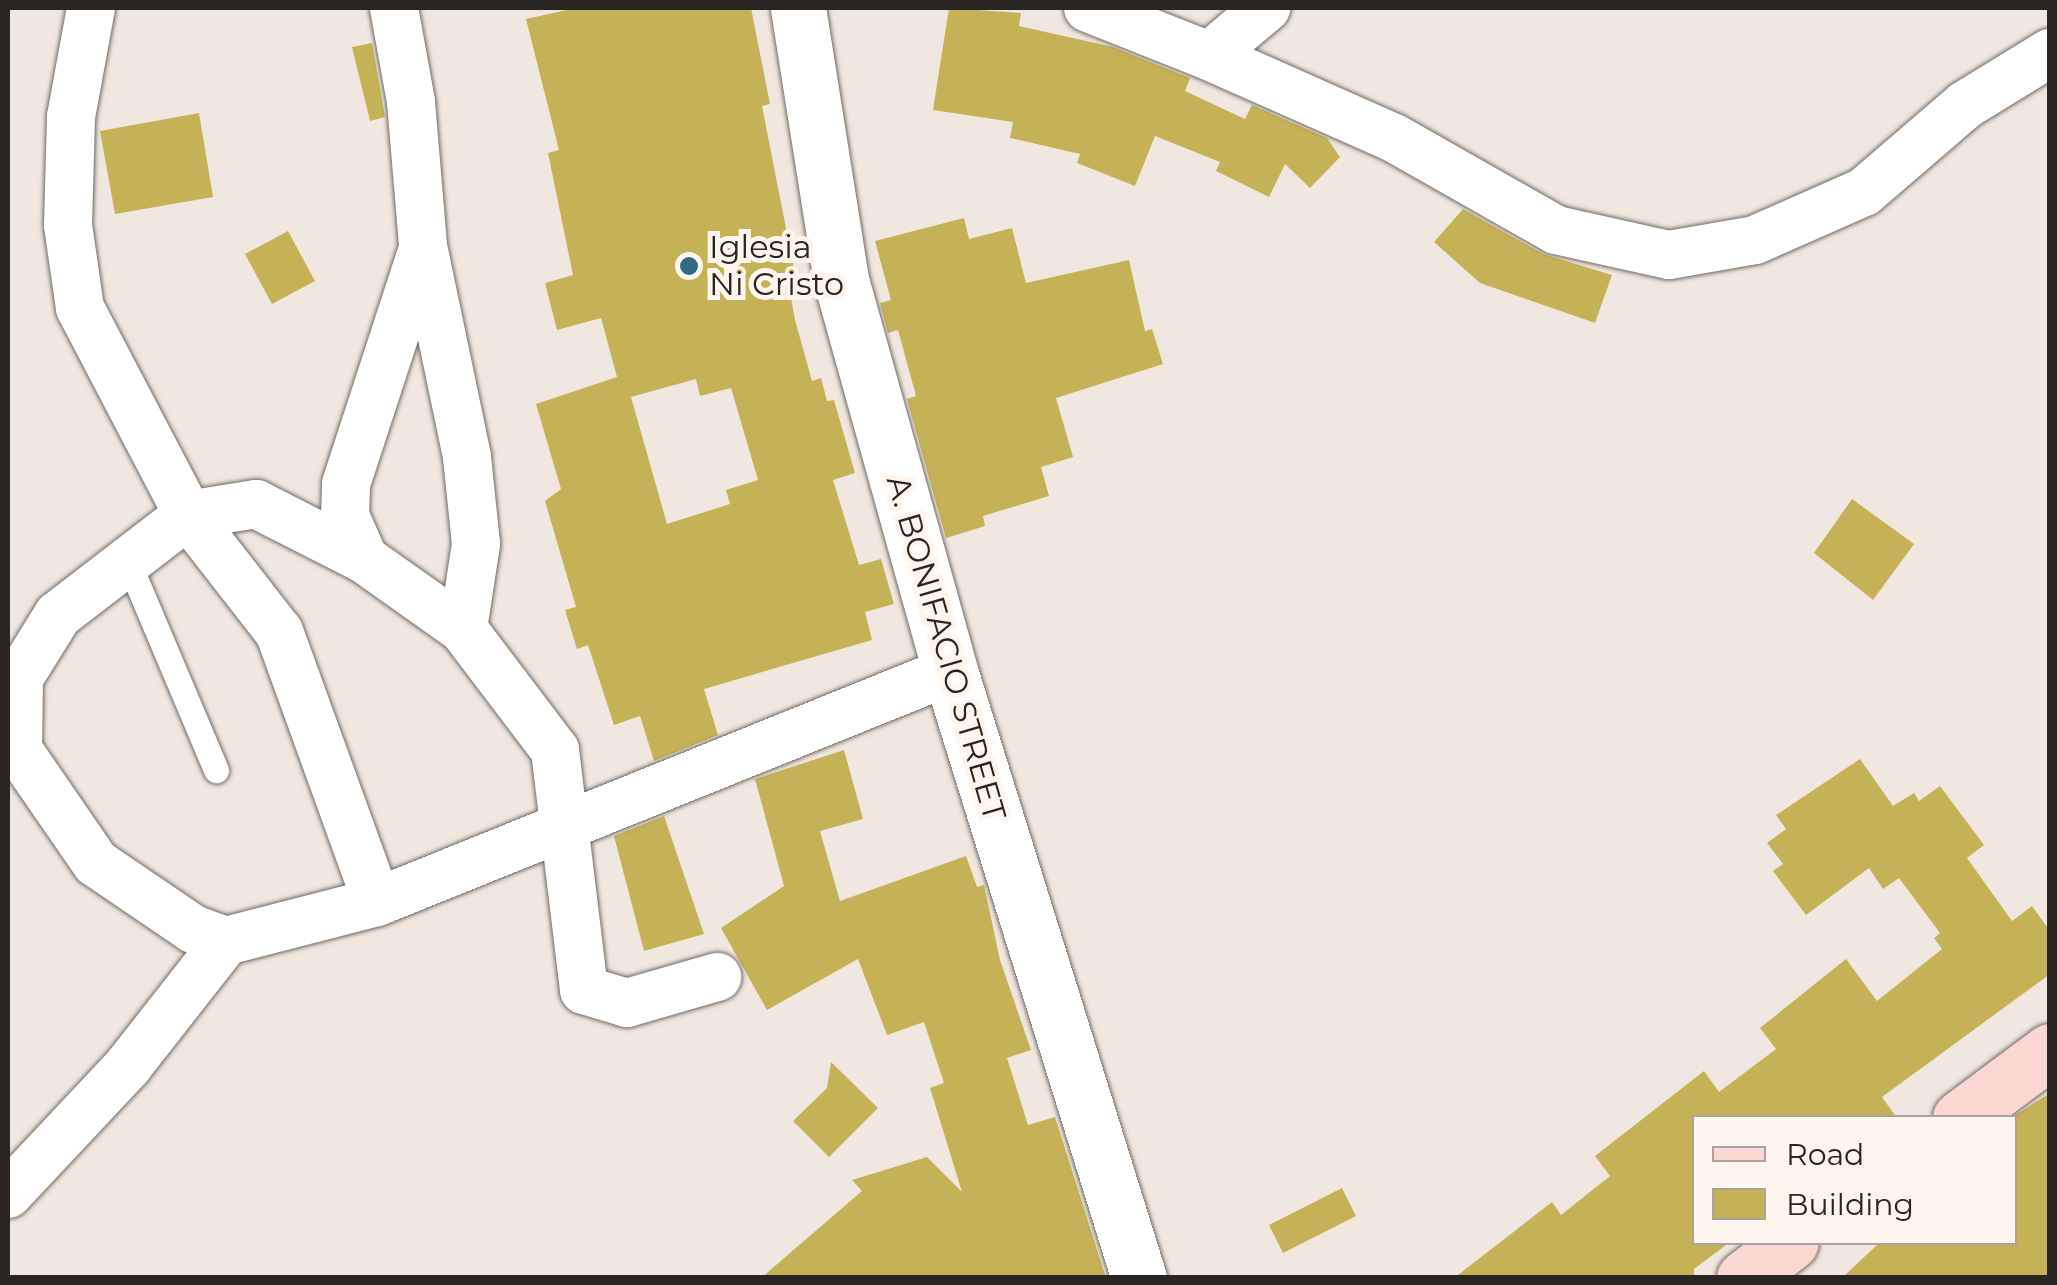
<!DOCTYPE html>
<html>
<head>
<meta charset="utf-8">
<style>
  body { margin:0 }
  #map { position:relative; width:2057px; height:1285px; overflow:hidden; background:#f0e8e0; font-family:Montserrat,sans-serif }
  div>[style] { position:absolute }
  .building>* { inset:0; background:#c6b256 }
  .roads { filter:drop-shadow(0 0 2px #716a63) drop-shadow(0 0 2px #716a63) }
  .service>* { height:25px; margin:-12.5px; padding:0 12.5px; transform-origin:12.5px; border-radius:12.5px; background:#fff }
  .minor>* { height:48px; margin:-24px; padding:0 24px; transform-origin:24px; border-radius:24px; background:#fff }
  .tertiary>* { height:55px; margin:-27.5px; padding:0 27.5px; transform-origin:27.5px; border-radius:27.5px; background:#fff }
  .secondary>* { height:55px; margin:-27.5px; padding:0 27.5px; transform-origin:27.5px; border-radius:27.5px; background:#fad7d0 }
  .dots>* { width:28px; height:28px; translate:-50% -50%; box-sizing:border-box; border:5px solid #fef5ee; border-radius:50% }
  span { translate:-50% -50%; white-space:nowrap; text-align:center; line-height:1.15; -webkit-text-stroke:10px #fef5ee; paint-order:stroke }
  .poi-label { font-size:32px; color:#292523 }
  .left { translate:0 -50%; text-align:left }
  .street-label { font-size:32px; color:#292523 }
  .frame { position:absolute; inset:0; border:10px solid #292523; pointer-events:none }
  .legend { position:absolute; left:1692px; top:1115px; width:325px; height:130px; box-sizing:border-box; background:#fef5ee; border:2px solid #a9a29d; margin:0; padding:12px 18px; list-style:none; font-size:30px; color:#292523 }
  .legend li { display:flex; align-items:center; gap:20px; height:50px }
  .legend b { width:50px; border:2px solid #a9a29d }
</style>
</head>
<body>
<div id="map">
  <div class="building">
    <div style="clip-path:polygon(evenodd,576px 8px,751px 8px,770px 104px,762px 106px,795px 274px,787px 276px,795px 320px,812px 381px,821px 378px,827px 401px,834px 400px,855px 473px,833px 480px,859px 565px,881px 559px,894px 604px,865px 612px,872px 640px,704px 689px,718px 735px,654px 761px,640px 716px,614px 725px,588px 645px,577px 649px,565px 610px,576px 607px,545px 501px,561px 489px,536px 404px,617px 377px,601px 318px,557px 330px,545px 283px,573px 275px,548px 153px,559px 150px,526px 19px,576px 8px,696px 379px,700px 396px,731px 388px,758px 480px,726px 490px,730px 504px,667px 524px,631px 397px,696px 379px)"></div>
    <div style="clip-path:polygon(949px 8px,1021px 13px,1019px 26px,1113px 47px,1190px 78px,1185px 91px,1245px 119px,1252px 105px,1327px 138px,1340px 157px,1310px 188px,1285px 164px,1269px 197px,1216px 171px,1220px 162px,1155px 136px,1135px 186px,1077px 163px,1080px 154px,1010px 138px,1013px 122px,933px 110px)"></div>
    <div style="clip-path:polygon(372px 43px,385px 117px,370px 121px,352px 47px)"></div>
    <div style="clip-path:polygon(199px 113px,213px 197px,115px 214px,100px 131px)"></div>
    <div style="clip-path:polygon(1463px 209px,1543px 254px,1612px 275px,1595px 323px,1480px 283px,1434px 242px)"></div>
    <div style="clip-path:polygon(964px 218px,969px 239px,1012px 228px,1026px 283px,1129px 260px,1145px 331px,1152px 329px,1163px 364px,1056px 398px,1073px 457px,1041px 467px,1049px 496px,983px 516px,985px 526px,946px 538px,907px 399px,916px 396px,898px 330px,888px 333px,880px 303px,891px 300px,875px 241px)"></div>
    <div style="clip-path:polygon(288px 231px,315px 281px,272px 304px,245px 254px)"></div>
    <div style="clip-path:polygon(1852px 499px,1914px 544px,1873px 600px,1814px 553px)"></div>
    <div style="clip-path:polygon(844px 750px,863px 819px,820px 831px,840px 901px,966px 856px,977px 887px,984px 885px,1000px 960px,1031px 1050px,1007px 1058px,1028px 1125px,1055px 1117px,1106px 1278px,761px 1278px,862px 1191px,852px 1180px,927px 1157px,962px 1192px,930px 1088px,944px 1083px,924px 1022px,887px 1035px,858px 959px,767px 1010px,721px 928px,784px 886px,755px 779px)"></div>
    <div style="clip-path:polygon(1860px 759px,1893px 806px,1914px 793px,1919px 801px,1940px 786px,1984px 845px,1967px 858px,2012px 921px,2032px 906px,2050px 931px,2050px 974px,1882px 1097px,1897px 1118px,1694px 1118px,1694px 1242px,1730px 1242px,1694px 1269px,1694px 1278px,1454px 1278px,1552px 1202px,1561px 1215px,1610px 1176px,1595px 1156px,1704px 1071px,1719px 1092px,1776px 1049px,1760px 1028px,1846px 959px,1877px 1001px,1942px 949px,1934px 938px,1940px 933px,1899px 878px,1883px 889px,1869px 868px,1806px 915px,1773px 871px,1783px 864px,1767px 843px,1786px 829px,1776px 815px)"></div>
    <div style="clip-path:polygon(664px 816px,704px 934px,644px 951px,614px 836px)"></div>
    <div style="clip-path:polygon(831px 1062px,878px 1108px,829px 1157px,793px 1121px,827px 1088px)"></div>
    <div style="clip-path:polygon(2050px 1093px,2050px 1278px,1842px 1278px,1880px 1242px,2014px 1242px,2014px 1116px)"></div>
    <div style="clip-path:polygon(1342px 1188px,1356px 1216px,1283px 1253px,1269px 1225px)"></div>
  </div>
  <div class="roads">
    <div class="service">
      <div style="left:129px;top:564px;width:224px;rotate:67.1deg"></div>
    </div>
    <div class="minor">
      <div style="left:91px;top:8px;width:111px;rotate:100.4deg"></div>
      <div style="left:71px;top:117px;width:108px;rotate:91.6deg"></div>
      <div style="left:68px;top:225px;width:84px;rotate:81.8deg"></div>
      <div style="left:80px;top:308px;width:233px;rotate:62.4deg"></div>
      <div style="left:188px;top:515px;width:164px;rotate:142.4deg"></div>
      <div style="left:58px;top:615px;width:74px;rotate:121.8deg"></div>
      <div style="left:19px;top:678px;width:72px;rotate:90.8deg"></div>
      <div style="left:18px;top:750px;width:137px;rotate:55.4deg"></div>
      <div style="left:96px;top:863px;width:117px;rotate:34.2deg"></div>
      <div style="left:193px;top:929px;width:35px;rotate:20deg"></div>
      <div style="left:226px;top:941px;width:156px;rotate:-14.5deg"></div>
      <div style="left:377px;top:902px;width:618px;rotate:-21.96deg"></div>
      <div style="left:394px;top:8px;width:96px;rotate:79.7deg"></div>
      <div style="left:411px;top:102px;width:144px;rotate:85.2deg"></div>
      <div style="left:423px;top:246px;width:216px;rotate:78.2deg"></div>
      <div style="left:467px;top:457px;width:87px;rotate:84.1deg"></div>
      <div style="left:476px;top:544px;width:86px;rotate:98.7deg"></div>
      <div style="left:1088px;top:8px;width:130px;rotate:21.6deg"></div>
      <div style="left:1209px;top:56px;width:75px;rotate:-40.1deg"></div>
      <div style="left:1209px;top:56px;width:202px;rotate:23.9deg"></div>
      <div style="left:1394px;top:138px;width:186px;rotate:29.6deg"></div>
      <div style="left:1556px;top:230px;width:116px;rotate:12.5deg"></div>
      <div style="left:1669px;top:255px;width:87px;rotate:-9.9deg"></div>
      <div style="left:1755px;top:240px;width:119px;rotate:-23.8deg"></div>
      <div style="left:1864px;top:192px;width:133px;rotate:-40.7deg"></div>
      <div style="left:1965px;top:105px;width:100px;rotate:-31.5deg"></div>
      <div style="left:364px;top:559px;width:47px;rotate:-113.8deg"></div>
      <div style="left:345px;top:516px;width:32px;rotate:-88deg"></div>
      <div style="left:346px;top:484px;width:242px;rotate:-71.9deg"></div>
      <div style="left:377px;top:902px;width:287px;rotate:-109.9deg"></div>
      <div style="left:279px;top:632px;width:148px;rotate:-127.9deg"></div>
      <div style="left:188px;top:515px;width:69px;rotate:-9.2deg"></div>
      <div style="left:256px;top:504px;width:121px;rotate:27deg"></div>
      <div style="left:364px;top:559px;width:121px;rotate:35.3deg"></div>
      <div style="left:463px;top:629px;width:152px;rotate:52.8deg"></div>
      <div style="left:555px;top:750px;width:242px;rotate:83.1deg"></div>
      <div style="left:584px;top:990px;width:45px;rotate:16.8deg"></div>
      <div style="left:627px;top:1003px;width:94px;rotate:-16.1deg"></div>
      <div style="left:8px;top:1194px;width:175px;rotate:-46.8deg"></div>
      <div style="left:128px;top:1066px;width:159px;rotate:-51.9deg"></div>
    </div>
    <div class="tertiary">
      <div style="left:798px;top:8px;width:275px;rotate:81deg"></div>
      <div style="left:841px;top:280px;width:406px;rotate:74.4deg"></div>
      <div style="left:950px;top:671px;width:636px;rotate:72.71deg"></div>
    </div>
    <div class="secondary">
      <div style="left:1960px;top:1118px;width:112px;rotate:-36.7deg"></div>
      <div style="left:1744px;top:1278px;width:59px;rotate:-37.5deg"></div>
    </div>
  </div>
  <div class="dots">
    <div style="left:689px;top:266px;background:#306b83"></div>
  </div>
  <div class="poi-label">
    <span class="left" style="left:709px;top:266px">Iglesia<br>Ni Cristo</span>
  </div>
  <div class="street-label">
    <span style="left:946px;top:648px;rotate:74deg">A. BONIFACIO STREET</span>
  </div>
  <div class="frame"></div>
  <ul class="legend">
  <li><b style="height:12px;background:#fad7d0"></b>Road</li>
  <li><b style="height:28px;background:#c6b256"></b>Building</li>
  </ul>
</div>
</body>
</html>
